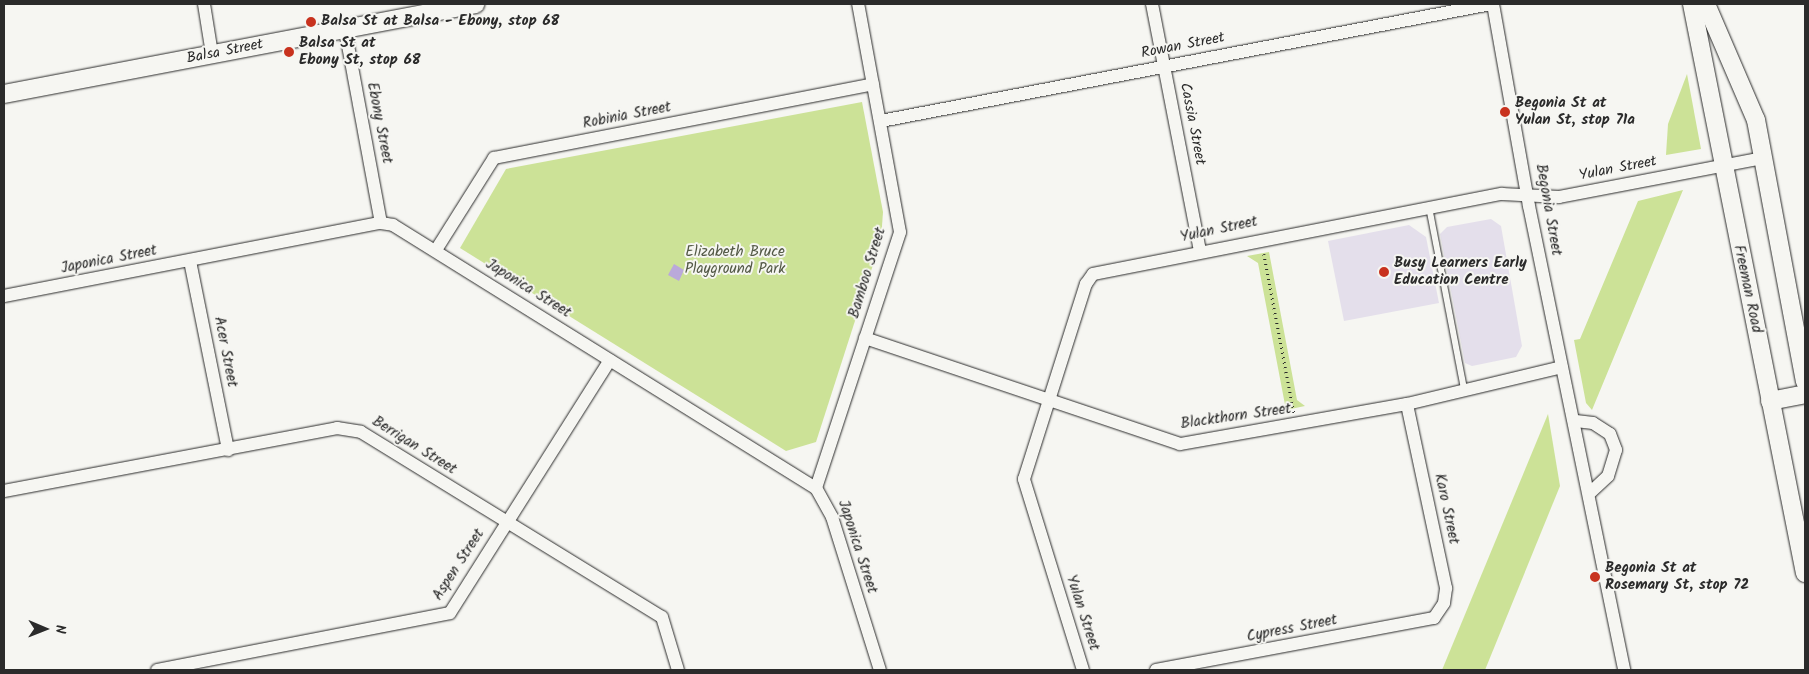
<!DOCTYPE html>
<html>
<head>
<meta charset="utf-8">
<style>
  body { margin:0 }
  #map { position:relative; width:1809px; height:674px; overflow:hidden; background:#f6f6f2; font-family:Kalam,sans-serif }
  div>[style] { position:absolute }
  .built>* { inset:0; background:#e4dfeb }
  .green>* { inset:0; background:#cce297 }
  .building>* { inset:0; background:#baa9da }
  .path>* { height:2.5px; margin-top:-1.25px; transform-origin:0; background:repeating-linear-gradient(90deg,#2b2b2b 0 1px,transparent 0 5px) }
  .roads { filter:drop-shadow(0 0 1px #2b2b2b) drop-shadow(0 0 1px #2b2b2b) }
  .lane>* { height:6px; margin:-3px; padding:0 3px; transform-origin:3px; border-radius:3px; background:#f6f6f2 }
  .street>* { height:12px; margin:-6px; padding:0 6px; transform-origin:6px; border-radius:6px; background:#f6f6f2 }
  .secondary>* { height:18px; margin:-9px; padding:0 9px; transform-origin:9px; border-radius:9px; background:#f6f6f2 }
  .dots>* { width:14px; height:14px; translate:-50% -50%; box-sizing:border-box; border:2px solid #f6f6f2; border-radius:50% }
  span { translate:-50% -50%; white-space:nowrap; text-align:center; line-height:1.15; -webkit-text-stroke:4px #f6f6f2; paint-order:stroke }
  .poi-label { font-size:15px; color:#2b2b2b; font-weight:700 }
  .left { translate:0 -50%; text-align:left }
  .street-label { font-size:15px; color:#2b2b2b }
  .park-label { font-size:15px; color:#535946 }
  .frame { position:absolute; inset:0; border:5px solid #2b2b2b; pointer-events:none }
  .north { position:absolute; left:20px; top:604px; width:50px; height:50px; -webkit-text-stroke:4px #f6f6f2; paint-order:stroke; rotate:91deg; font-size:14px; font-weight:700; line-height:20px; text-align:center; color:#2b2b2b }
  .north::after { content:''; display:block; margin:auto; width:18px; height:22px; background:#2b2b2b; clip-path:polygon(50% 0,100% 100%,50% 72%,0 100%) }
</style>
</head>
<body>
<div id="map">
  <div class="built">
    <div style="clip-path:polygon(1491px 219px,1501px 226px,1522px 346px,1516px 357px,1472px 366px,1465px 363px,1440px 234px,1447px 227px)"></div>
    <div style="clip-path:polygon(1409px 225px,1426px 237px,1439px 303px,1344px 321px,1328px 241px)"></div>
  </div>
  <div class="green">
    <div style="clip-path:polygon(1687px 74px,1701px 149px,1666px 155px,1668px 124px)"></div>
    <div style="clip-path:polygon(862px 102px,883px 212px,881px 240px,816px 442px,786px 451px,460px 248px,506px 169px)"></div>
    <div style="clip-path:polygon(1683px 190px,1592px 410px,1586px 403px,1574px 340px,1580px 339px,1638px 201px)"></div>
    <div style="clip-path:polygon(1269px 252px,1297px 400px,1305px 406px,1286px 410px,1258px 263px,1247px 256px)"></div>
    <div style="clip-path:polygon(1548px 414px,1560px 486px,1485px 670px,1442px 670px)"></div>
  </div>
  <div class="building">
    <div style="clip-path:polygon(674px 264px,684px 270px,679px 281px,668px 275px)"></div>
  </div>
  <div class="path">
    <div style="left:1264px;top:254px;width:162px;rotate:79.3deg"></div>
  </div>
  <div class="roads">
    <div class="lane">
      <div style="left:1429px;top:207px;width:185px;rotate:79.1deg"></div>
    </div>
    <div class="street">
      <div style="left:204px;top:4px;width:51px;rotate:80.9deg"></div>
      <div style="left:1152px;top:4px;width:252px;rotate:79deg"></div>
      <div style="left:1493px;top:4px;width:205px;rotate:79.9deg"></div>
      <div style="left:1529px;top:206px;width:474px;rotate:78.4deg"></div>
      <div style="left:345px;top:29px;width:197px;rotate:79.5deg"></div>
      <div style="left:881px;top:121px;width:621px;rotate:-10.86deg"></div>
      <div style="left:436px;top:250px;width:109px;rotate:-57.8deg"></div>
      <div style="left:494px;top:158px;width:386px;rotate:-11deg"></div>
      <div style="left:190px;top:261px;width:193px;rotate:78.6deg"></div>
      <div style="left:4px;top:296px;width:384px;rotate:-11deg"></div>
      <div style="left:381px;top:223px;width:12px;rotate:9deg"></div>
      <div style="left:393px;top:225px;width:498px;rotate:31.9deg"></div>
      <div style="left:816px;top:488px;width:33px;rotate:61deg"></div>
      <div style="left:832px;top:517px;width:160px;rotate:72.6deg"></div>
      <div style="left:865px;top:338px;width:332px;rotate:18.6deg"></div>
      <div style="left:1180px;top:444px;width:230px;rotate:-10deg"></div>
      <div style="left:1407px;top:404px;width:159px;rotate:-13.4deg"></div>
      <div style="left:1576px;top:421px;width:17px;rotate:7deg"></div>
      <div style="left:1593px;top:423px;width:20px;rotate:33deg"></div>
      <div style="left:1610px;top:434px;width:17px;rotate:69deg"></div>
      <div style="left:1616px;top:450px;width:27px;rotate:107deg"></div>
      <div style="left:1608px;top:476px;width:25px;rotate:137deg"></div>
      <div style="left:816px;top:488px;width:269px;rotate:-71.8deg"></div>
      <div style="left:900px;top:232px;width:232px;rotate:-100.4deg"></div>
      <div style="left:4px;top:491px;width:339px;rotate:-10.7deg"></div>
      <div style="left:337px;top:428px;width:24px;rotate:9deg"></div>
      <div style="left:361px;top:432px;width:353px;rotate:31.6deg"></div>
      <div style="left:662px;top:617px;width:55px;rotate:73.2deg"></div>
      <div style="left:157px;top:670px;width:298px;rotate:-11deg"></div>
      <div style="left:450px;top:613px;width:299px;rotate:-57.7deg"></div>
      <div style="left:1083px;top:670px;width:200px;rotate:-107.2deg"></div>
      <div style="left:1024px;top:479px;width:205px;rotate:-72.4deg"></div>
      <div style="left:1086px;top:284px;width:12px;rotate:-55deg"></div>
      <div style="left:1093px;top:274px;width:417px;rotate:-11.1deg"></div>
      <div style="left:1502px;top:194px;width:57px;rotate:3deg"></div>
      <div style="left:1559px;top:197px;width:209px;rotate:-10.8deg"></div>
      <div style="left:1156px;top:670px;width:283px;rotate:-10.6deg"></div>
      <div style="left:1434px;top:618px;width:18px;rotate:-56deg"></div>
      <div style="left:1444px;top:603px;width:15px;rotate:-82deg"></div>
      <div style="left:1446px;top:588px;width:188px;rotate:-102deg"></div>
    </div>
    <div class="secondary">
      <div style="left:1692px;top:4px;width:580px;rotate:78.77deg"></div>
      <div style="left:1706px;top:4px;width:126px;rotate:66.7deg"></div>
      <div style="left:1756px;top:120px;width:266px;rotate:79.4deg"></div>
      <div style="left:4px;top:94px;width:480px;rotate:-10.8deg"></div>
      <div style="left:1770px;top:401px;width:36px;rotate:-11deg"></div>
    </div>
  </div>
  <div class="dots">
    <div style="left:311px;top:22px;background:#c8321e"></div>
    <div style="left:289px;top:52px;background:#c8321e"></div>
    <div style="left:1505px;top:112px;background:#c8321e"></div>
    <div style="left:1384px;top:272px;background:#c8321e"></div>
    <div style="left:1595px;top:577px;background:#c8321e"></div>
  </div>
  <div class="poi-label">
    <span class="left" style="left:321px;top:22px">Balsa St at Balsa - Ebony, stop 68</span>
    <span class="left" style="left:299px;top:52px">Balsa St at<br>Ebony St, stop 68</span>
    <span class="left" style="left:1515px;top:112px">Begonia St at<br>Yulan St, stop 71a</span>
    <span class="left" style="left:1394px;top:272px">Busy Learners Early<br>Education Centre</span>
    <span class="left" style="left:1605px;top:577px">Begonia St at<br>Rosemary St, stop 72</span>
  </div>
  <div class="street-label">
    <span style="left:1183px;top:46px;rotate:-11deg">Rowan Street</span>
    <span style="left:225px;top:52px;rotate:-11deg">Balsa Street</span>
    <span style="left:627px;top:116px;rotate:-11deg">Robinia Street</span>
    <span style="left:379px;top:123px;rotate:79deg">Ebony Street</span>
    <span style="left:1192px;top:124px;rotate:79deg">Cassia Street</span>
    <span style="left:1618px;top:169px;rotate:-11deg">Yulan Street</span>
    <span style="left:1548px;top:210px;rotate:80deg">Begonia Street</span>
    <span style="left:1219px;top:230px;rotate:-12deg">Yulan Street</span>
    <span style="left:109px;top:260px;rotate:-11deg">Japonica Street</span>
    <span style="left:868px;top:273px;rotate:-73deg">Bamboo Street</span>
    <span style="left:528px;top:289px;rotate:32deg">Japonica Street</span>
    <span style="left:1747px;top:289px;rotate:78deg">Freeman Road</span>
    <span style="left:225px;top:352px;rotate:79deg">Acer Street</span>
    <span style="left:1236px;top:417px;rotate:-8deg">Blackthorn Street</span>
    <span style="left:414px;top:446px;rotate:32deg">Berrigan Street</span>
    <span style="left:1446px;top:509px;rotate:78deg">Karo Street</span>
    <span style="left:857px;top:547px;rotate:72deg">Japonica Street</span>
    <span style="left:459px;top:565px;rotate:-57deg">Aspen Street</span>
    <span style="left:1082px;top:613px;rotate:72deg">Yulan Street</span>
    <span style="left:1292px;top:629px;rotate:-11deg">Cypress Street</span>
  </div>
  <div class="park-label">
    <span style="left:735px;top:261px">Elizabeth Bruce<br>Playground Park</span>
  </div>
  <div class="frame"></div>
  <div class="north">N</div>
</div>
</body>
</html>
